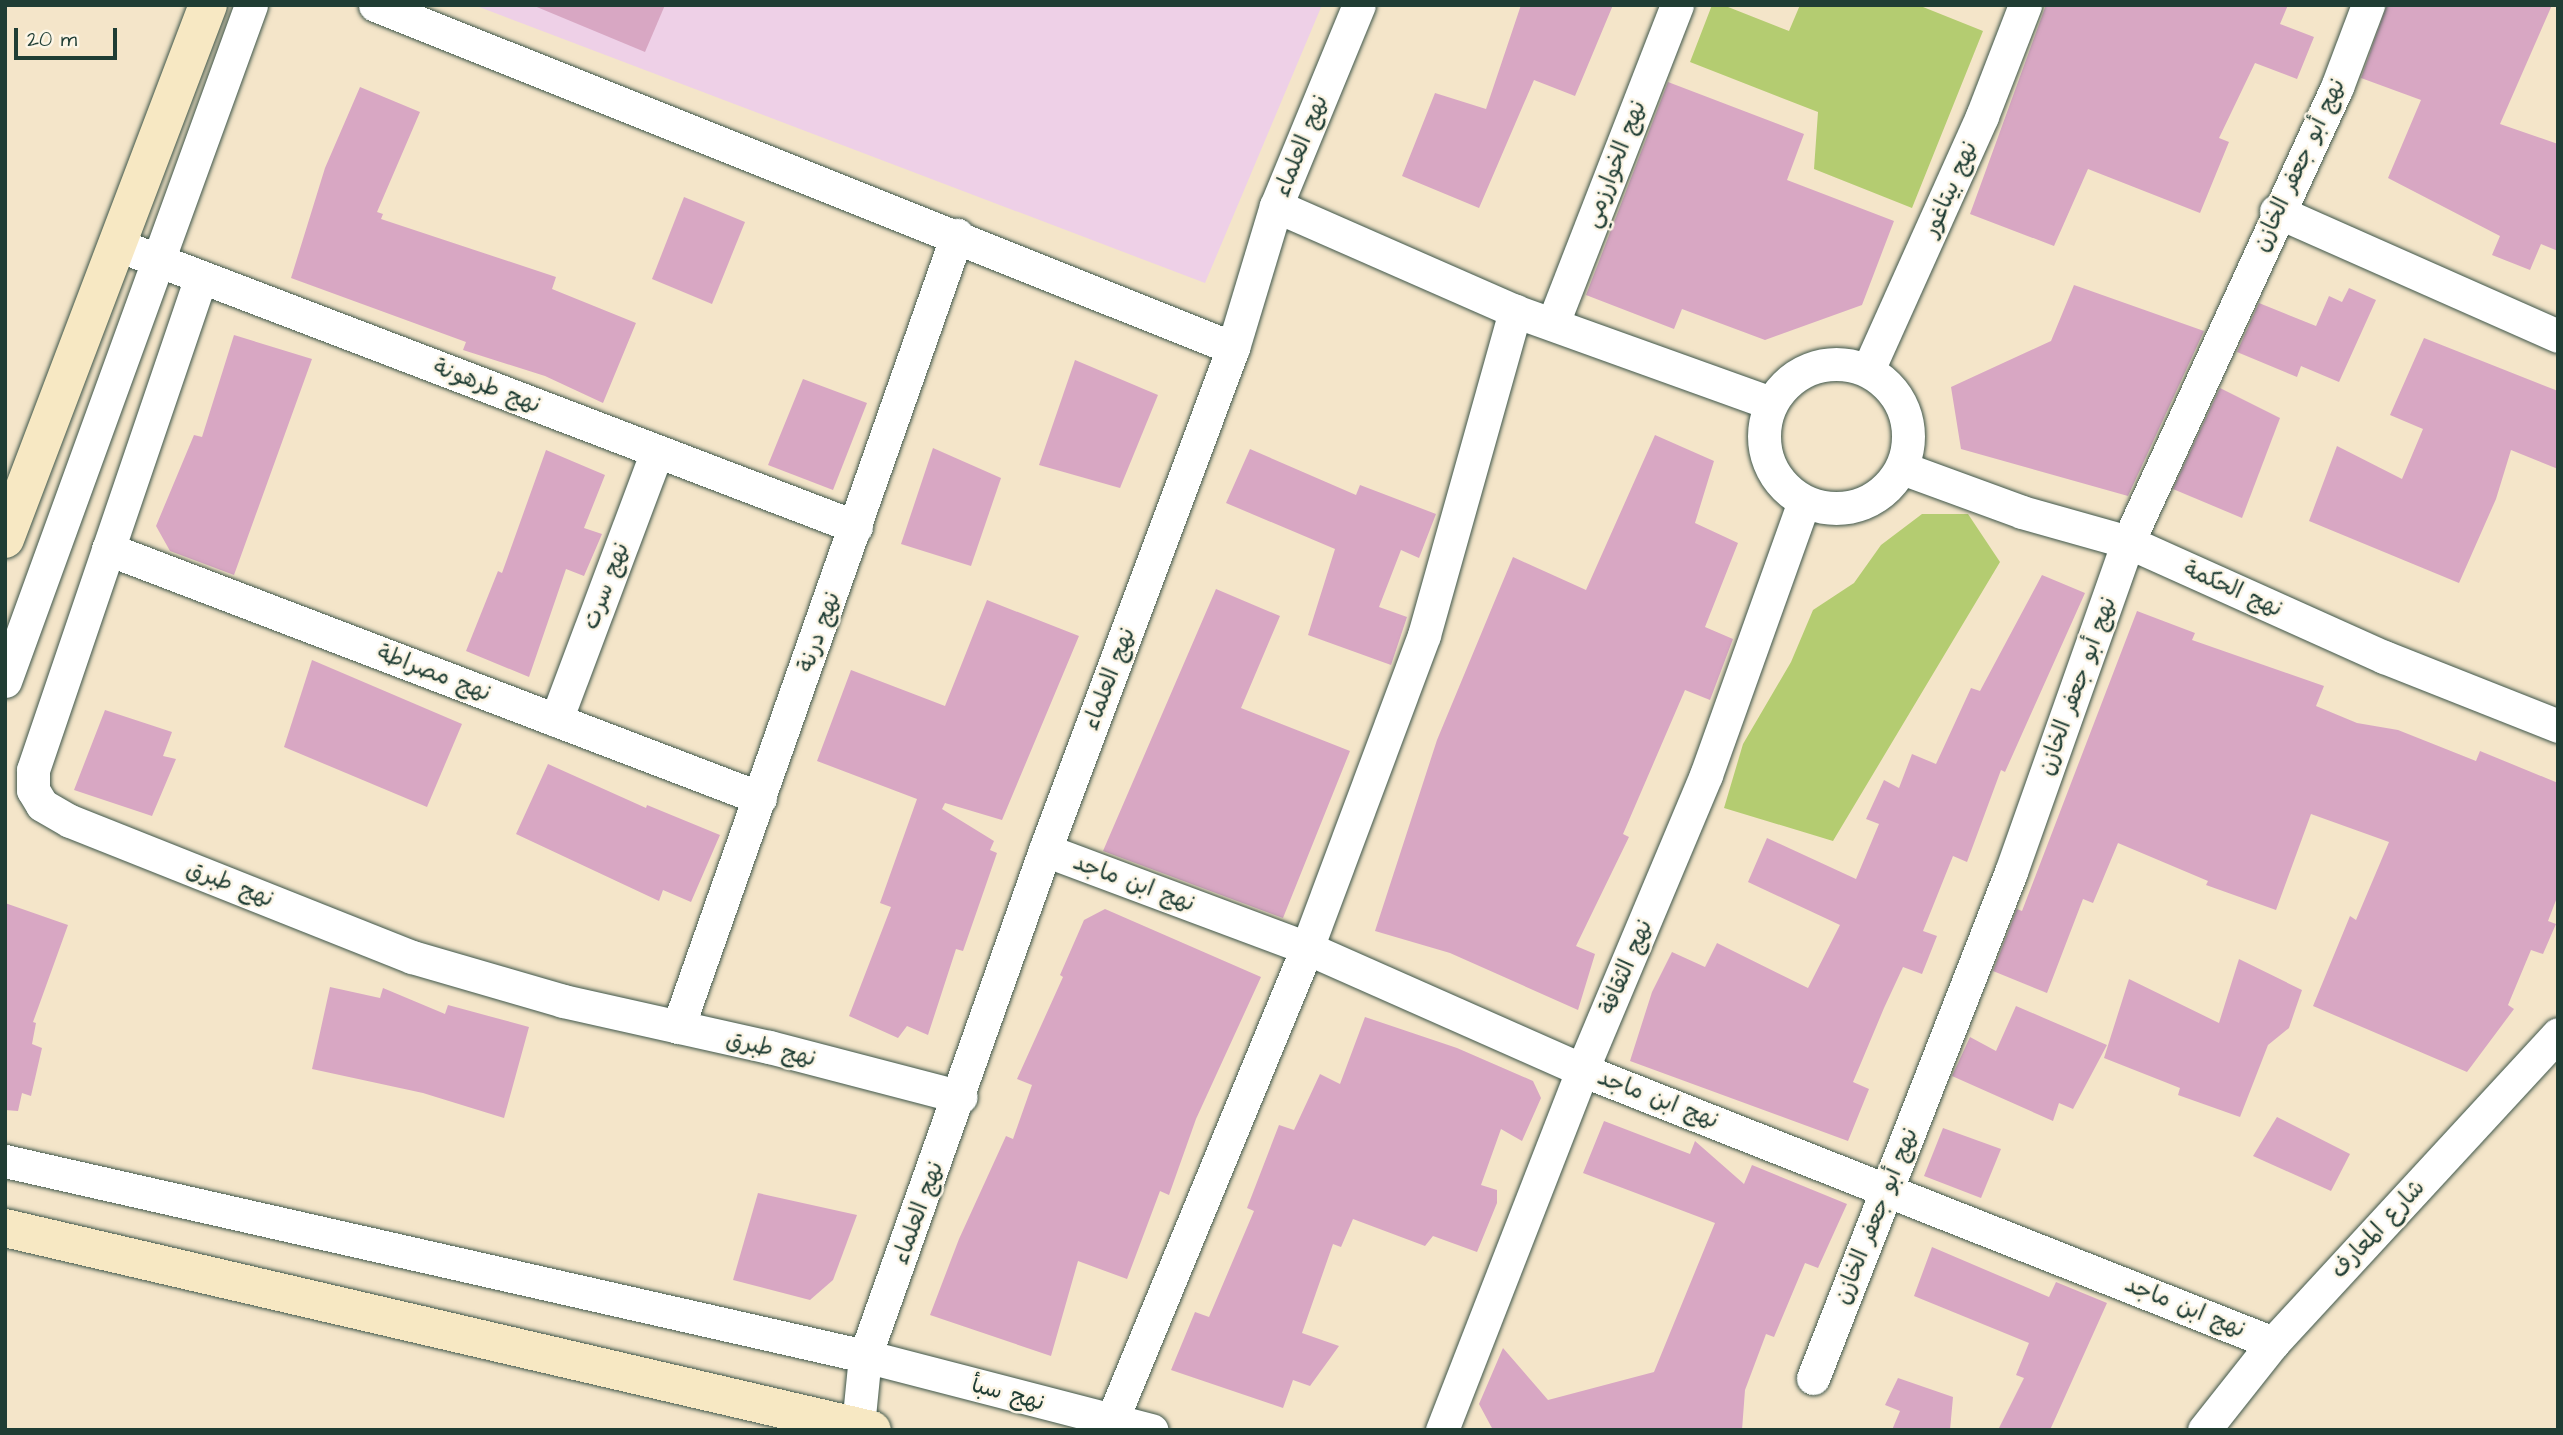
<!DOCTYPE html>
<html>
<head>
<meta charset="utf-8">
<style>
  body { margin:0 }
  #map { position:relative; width:2563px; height:1435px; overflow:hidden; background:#f4e5c9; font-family:"Architects Daughter","Playpen Sans Arabic",sans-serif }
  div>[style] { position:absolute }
  .built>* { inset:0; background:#eed0e7 }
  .green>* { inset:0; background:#b4cc71 }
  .building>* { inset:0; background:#d8a7c3 }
  .roads { filter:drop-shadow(0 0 2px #3f564a) drop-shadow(0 0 2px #3f564a) }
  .street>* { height:33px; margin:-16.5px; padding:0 16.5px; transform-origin:16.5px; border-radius:16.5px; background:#fff }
  .street>.ring { margin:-16.5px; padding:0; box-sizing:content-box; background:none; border:33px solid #fff; border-radius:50% }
  .secondary>* { height:38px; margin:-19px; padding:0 19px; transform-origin:19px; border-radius:19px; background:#f7e8c3 }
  span { translate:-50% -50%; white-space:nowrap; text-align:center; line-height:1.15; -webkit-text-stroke:5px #fcf5e5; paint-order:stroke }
  .street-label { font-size:23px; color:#1f3d34 }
  .frame { position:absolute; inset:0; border:7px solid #1f3d34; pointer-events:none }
  .scale { position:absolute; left:14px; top:28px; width:103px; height:32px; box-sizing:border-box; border:4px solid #1f3d34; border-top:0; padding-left:9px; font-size:21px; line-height:24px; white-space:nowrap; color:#1f3d34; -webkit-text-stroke:5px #fcf5e5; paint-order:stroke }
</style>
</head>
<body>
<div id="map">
  <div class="built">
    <div style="clip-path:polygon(474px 5px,1322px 5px,1205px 283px)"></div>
  </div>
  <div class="green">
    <div style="clip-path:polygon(1712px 5px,1723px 5px,1789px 31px,1800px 5px,1918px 5px,1983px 31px,1912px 208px,1814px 169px,1818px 112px,1690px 62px)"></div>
    <div style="clip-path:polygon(1922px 514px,1968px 514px,2000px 562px,1833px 841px,1724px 808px,1743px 744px,1791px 662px,1813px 610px,1854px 583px,1881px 545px)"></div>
  </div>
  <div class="building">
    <div style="clip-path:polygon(532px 5px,665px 5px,645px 52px)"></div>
    <div style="clip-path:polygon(1521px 5px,1613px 5px,1575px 96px,1534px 80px,1479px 208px,1402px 176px,1435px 93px,1486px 109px)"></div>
    <div style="clip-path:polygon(2046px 5px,2288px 5px,2280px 24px,2314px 37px,2297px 79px,2255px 63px,2219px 138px,2229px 142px,2200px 213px,2088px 169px,2054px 246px,1970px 214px)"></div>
    <div style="clip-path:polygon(2387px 5px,2552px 5px,2500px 124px,2558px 144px,2558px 251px,2541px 244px,2530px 270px,2492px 255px,2500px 236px,2388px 178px,2421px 100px,2361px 78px)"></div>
    <div style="clip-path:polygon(1668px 82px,1804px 134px,1787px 180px,1894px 221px,1862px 305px,1765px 340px,1682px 309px,1674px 329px,1586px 295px)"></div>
    <div style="clip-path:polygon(360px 87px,420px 112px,377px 212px,383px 214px,381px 219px,556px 277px,552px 289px,636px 323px,603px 403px,545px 376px,463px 350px,466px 342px,291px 278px,325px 168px)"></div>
    <div style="clip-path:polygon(684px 197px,745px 222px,712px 304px,652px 279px)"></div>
    <div style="clip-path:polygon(2074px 285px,2204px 331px,2128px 496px,1961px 449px,1951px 387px,2051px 341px)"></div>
    <div style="clip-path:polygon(2349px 288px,2376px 300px,2339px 382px,2301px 366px,2297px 377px,2237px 352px,2259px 303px,2316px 326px,2329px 296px,2342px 302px)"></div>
    <div style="clip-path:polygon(234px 335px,312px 359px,234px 575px,170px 551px,156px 526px,194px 435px,202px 437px)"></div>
    <div style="clip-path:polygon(2424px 338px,2558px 391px,2558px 469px,2511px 450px,2496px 499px,2459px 583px,2309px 521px,2337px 446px,2402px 479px,2423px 429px,2390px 415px)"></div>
    <div style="clip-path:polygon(1075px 360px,1158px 395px,1120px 488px,1039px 465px)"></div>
    <div style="clip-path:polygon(803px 379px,867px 403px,833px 490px,768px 465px)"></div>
    <div style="clip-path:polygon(2220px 388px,2280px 418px,2242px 518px,2173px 489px)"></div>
    <div style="clip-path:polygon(1655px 435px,1714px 461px,1695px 523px,1738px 543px,1705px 627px,1733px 639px,1710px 700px,1685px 690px,1623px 834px,1629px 837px,1576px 946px,1595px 954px,1578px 1010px,1450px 953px,1375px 931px,1437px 740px,1513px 557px,1586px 590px)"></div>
    <div style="clip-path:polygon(933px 448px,1001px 478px,971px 566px,901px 544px)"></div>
    <div style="clip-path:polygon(1250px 449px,1356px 495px,1360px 485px,1436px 514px,1419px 558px,1401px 550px,1379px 607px,1407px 617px,1391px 665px,1308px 635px,1335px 549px,1226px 503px)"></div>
    <div style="clip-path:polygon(546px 450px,605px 475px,584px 528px,602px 534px,584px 576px,566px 569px,529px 677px,466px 651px,498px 571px,502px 573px)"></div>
    <div style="clip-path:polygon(2042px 575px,2085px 593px,2005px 772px,2001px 770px,1967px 862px,1953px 856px,1923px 931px,1937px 936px,1922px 974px,1903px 967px,1884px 1008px,1853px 1082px,1869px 1089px,1848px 1141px,1630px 1061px,1652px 992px,1672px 952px,1705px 967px,1717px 943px,1808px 988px,1840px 925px,1748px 882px,1767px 838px,1856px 879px,1879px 824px,1866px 819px,1884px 780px,1899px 788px,1912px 754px,1936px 764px,1971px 688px,1980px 691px)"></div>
    <div style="clip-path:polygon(1216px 589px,1280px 616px,1241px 708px,1350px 751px,1283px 918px,1103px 851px)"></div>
    <div style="clip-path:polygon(987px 600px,1079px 636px,1002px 820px,945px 803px,942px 809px,994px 841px,990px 850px,997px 853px,963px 951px,956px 949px,928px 1035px,907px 1026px,898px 1038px,849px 1016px,891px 907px,880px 903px,917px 799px,817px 761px,851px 670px,945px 706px)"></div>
    <div style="clip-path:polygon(2137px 611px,2195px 633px,2192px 640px,2324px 686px,2316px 706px,2357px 723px,2398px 730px,2476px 761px,2480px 751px,2558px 783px,2558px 895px,2548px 921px,2556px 924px,2543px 954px,2531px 950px,2508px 1005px,2514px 1009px,2467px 1072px,2313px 1006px,2350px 916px,2356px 920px,2389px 842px,2311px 814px,2276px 910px,2206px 885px,2208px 881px,2118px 843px,2093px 903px,2083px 899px,2047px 993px,1993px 971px,2017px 909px,2022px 911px)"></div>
    <div style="clip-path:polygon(312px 660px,462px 724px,427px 807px,284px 747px)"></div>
    <div style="clip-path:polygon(105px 710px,172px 732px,163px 756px,176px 759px,152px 816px,74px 790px)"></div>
    <div style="clip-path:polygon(548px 764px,646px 808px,647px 805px,720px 835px,691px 902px,663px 890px,659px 901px,516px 834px)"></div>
    <div style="clip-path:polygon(5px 903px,68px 925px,33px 1022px,36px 1023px,32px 1044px,42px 1048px,31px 1096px,22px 1093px,18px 1111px,5px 1110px)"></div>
    <div style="clip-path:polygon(1105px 909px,1261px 977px,1196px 1119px,1169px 1195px,1160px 1191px,1127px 1279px,1078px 1261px,1051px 1356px,930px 1315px,959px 1239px,1006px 1136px,1013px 1139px,1032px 1085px,1017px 1079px,1063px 977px,1060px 975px,1084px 920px)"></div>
    <div style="clip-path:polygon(2239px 959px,2302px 990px,2289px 1028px,2268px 1045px,2240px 1117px,2178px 1095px,2180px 1088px,2104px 1058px,2129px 979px,2219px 1023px)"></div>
    <div style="clip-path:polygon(330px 987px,380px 998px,383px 988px,445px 1014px,448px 1005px,529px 1027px,504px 1118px,423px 1093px,312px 1069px)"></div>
    <div style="clip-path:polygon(2016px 1006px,2107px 1045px,2073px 1109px,2059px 1103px,2053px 1121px,1952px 1076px,1970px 1037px,1996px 1051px)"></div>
    <div style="clip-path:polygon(1365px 1017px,1457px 1048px,1533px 1081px,1541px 1098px,1522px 1141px,1501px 1129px,1481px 1185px,1497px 1190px,1497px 1203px,1477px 1252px,1433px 1236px,1425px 1246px,1353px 1219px,1341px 1247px,1333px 1244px,1302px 1333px,1339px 1346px,1310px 1386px,1293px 1380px,1283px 1408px,1171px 1370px,1195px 1312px,1209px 1317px,1254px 1211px,1247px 1208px,1279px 1125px,1294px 1130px,1320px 1074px,1340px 1084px)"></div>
    <div style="clip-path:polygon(2277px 1117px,2350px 1154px,2331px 1191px,2253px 1156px)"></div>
    <div style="clip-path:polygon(1604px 1121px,1690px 1154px,1695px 1141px,1744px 1184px,1752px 1165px,1847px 1204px,1818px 1268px,1805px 1263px,1774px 1337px,1766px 1334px,1745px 1390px,1742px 1430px,1493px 1430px,1479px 1404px,1503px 1348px,1548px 1400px,1654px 1372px,1715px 1223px,1583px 1173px)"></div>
    <div style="clip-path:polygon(1943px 1128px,2001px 1149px,1981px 1198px,1924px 1176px)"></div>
    <div style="clip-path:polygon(758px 1193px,857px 1215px,833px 1280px,810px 1300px,733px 1280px)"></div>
    <div style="clip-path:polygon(1932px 1247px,2049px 1297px,2056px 1282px,2107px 1303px,2050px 1430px,1998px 1430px,2024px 1378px,2016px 1375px,2029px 1343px,1914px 1296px)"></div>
    <div style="clip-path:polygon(1898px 1378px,1953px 1397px,1950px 1430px,1892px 1430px,1900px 1411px,1885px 1405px)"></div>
  </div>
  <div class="roads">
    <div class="street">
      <div style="left:375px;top:5px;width:924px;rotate:21.79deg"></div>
      <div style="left:1276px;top:206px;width:261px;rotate:23.7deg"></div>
      <div style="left:1515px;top:311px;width:271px;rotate:19.8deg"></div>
      <div style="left:2276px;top:211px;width:308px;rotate:23.9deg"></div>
      <div style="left:118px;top:245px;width:790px;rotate:20.91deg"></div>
      <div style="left:201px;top:277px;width:521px;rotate:108.82deg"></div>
      <div style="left:33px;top:770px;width:20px;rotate:90deg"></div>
      <div style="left:33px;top:790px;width:17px;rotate:59deg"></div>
      <div style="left:42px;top:805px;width:32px;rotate:30deg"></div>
      <div style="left:70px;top:821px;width:368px;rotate:21.7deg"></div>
      <div style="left:412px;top:957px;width:157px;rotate:16.2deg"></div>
      <div style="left:563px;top:1001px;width:211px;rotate:12.6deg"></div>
      <div style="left:769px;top:1047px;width:198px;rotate:14.6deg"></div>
      <div style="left:1553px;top:323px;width:341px;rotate:-68.7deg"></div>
      <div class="ring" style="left:1764px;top:364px;width:111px;height:111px"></div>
      <div style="left:1868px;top:370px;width:278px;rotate:-65.8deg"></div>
      <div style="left:1982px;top:116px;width:119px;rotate:-68.8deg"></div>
      <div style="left:1902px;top:468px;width:128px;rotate:20.1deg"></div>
      <div style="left:2022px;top:512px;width:110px;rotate:15.8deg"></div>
      <div style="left:2128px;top:542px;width:281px;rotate:24.2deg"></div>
      <div style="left:2384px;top:657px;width:187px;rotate:21.6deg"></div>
      <div style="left:108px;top:549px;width:698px;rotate:20.9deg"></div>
      <div style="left:5px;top:681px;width:719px;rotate:-70deg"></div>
      <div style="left:556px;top:720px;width:287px;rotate:-69.4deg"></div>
      <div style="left:1045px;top:850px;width:280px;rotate:20.5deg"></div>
      <div style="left:1307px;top:948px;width:301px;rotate:23.9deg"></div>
      <div style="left:1582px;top:1070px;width:743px;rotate:21.56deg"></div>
      <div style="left:678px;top:1027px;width:840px;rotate:-70.59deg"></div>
      <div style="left:5px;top:1161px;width:882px;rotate:12.78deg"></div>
      <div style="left:865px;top:1356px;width:296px;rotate:14.5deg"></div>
      <div style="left:1813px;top:1378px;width:543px;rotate:-68.63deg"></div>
      <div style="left:2011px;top:872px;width:350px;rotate:-70.5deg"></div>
      <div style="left:2128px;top:542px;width:501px;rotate:-65.33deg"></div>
      <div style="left:2337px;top:87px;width:88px;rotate:-69.3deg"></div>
      <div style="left:1112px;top:1420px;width:511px;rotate:-67.55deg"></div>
      <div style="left:1307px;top:948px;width:334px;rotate:-69.5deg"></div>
      <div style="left:1424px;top:635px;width:337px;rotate:-74.3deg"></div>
      <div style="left:858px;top:1426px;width:70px;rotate:-84.3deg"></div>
      <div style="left:865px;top:1356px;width:537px;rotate:-70.42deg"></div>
      <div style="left:1045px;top:850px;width:536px;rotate:-69.47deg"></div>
      <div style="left:1233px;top:348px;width:148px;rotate:-73.2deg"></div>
      <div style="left:1276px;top:206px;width:217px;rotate:-67.6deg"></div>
      <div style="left:1442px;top:1430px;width:386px;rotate:-68.7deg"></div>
      <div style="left:1582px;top:1070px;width:320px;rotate:-67.2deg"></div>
      <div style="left:1706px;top:775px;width:290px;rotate:-70.3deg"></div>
      <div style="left:2204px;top:1430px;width:111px;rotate:-51.6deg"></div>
      <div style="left:2273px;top:1343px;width:420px;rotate:-47.3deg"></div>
    </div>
    <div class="secondary">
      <div style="left:5px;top:539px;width:571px;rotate:-69.19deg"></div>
      <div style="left:5px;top:1228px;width:890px;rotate:13.12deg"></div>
    </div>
  </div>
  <div class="street-label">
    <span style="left:1301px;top:146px;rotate:-68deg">نهج العلماء</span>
    <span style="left:1615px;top:164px;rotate:-69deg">نهج الخوارزمي</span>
    <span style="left:2299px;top:165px;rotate:-65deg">نهج أبو جعفر الخازن</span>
    <span style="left:1950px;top:189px;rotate:-66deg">نهج بيتاغور</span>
    <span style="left:487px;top:386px;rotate:21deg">نهج طرهونة</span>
    <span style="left:606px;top:586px;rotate:-69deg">نهج سرت</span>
    <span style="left:2233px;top:589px;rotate:24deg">نهج الحكمة</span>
    <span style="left:819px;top:632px;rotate:-70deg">نهج درنة</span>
    <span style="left:434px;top:673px;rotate:21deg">نهج مصراطة</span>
    <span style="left:1109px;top:679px;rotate:-69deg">نهج العلماء</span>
    <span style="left:2077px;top:686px;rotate:-70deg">نهج أبو جعفر الخازن</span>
    <span style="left:1134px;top:883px;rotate:20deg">نهج ابن ماجد</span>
    <span style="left:230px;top:884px;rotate:21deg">نهج طبرق</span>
    <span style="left:1626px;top:967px;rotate:-67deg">نهج الثقافة</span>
    <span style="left:771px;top:1049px;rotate:13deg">نهج طبرق</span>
    <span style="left:1658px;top:1099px;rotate:21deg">نهج ابن ماجد</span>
    <span style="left:918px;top:1213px;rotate:-70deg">نهج العلماء</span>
    <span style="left:1876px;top:1216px;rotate:-68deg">نهج أبو جعفر الخازن</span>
    <span style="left:2378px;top:1229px;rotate:-47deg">شارع المعارف</span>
    <span style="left:2185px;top:1307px;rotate:22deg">نهج ابن ماجد</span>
    <span style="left:1008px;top:1394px;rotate:15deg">نهج سبأ</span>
  </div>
  <div class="frame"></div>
  <div class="scale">20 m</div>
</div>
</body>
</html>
